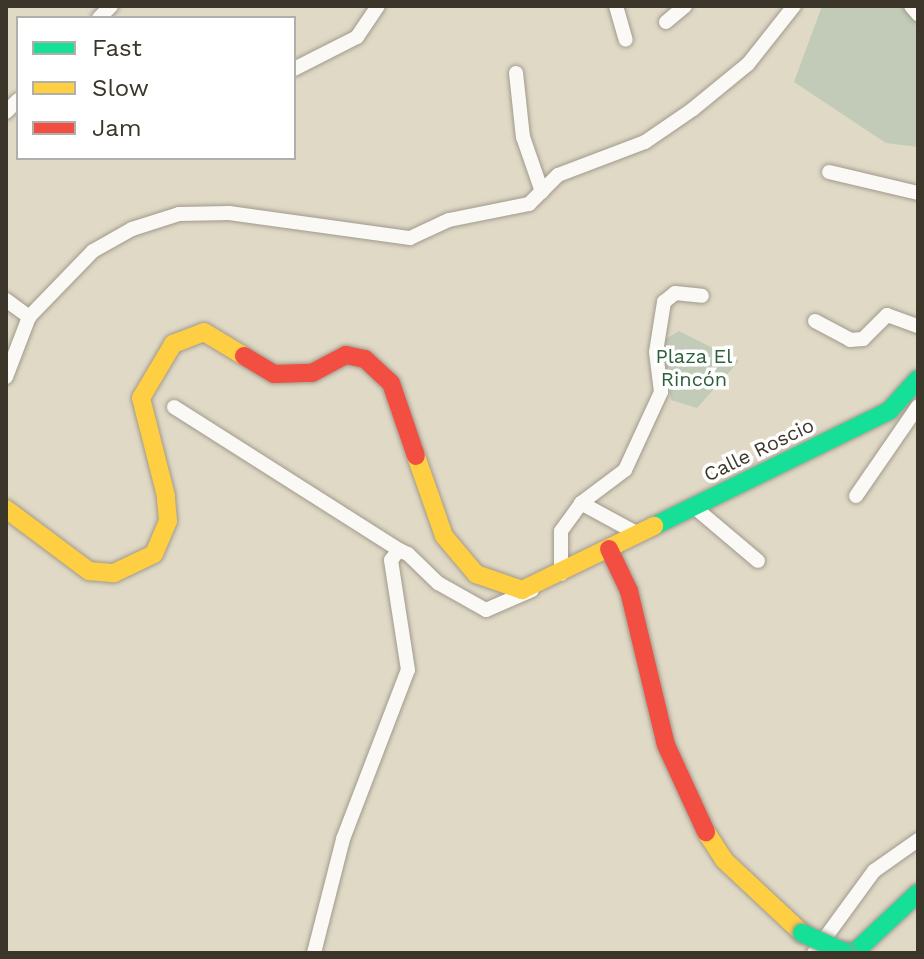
<!DOCTYPE html>
<html>
<head>
<meta charset="utf-8">
<style>
  body { margin:0 }
  #map { position:relative; width:924px; height:959px; overflow:hidden; background:#e0d9c6; font-family:"Work Sans",sans-serif }
  div>[style] { position:absolute }
  .green>* { inset:0; background:#c1cbb8 }
  .roads { filter:drop-shadow(0 0 2px #a09a8c) drop-shadow(0 0 2px #a09a8c) }
  .street>* { height:14px; margin:-7px; padding:0 7px; transform-origin:7px; border-radius:7px; background:#faf9f6 }
  .fast>* { height:18px; margin:-9px; padding:0 9px; transform-origin:9px; border-radius:9px; background:#16e098 }
  .slow>* { height:18px; margin:-9px; padding:0 9px; transform-origin:9px; border-radius:9px; background:#ffcf43 }
  .jam>* { height:18px; margin:-9px; padding:0 9px; transform-origin:9px; border-radius:9px; background:#f24e42 }
  .bridges { filter:drop-shadow(0 0 2px #a09a8c) drop-shadow(0 0 2px #a09a8c) }
  .fast-bridge>* { height:18px; margin:-9px; padding:0 9px; transform-origin:9px; border-radius:9px; background:#16e098 }
  span { translate:-50% -50%; white-space:nowrap; text-align:center; line-height:1.15; -webkit-text-stroke:7px #fff; paint-order:stroke }
  .park-label { font-size:20px; color:#2c603b }
  .street-label { font-size:20px; color:#3b3629 }
  .frame { position:absolute; inset:0; border:8px solid #3b3629; pointer-events:none }
  .legend { position:absolute; left:16px; top:16px; width:280px; height:144px; box-sizing:border-box; background:#fff; border:2px solid #b1afa9; margin:0; padding:10px 14px; list-style:none; font-size:24px; color:#3b3629 }
  .legend li { display:flex; align-items:center; gap:16px; height:40px }
  .legend b { width:40px; border:2px solid #b1afa9 }
</style>
</head>
<body>
<div id="map">
  <div class="green">
    <div style="clip-path:polygon(822px 6px,911px 6px,918px 14px,918px 147px,886px 143px,794px 82px)"></div>
    <div style="clip-path:polygon(679px 331px,739px 361px,697px 408px,671px 400px,662px 341px)"></div>
  </div>
  <div class="roads">
    <div class="street">
      <div style="left:616px;top:6px;width:35px;rotate:74deg"></div>
      <div style="left:911px;top:6px;width:11px;rotate:49deg"></div>
      <div style="left:99px;top:18px;width:17px;rotate:-45deg"></div>
      <div style="left:666px;top:22px;width:25px;rotate:-40deg"></div>
      <div style="left:294px;top:69px;width:71px;rotate:-26.9deg"></div>
      <div style="left:357px;top:37px;width:37px;rotate:-56deg"></div>
      <div style="left:516px;top:73px;width:64px;rotate:83.8deg"></div>
      <div style="left:523px;top:137px;width:58px;rotate:70.9deg"></div>
      <div style="left:6px;top:112px;width:17px;rotate:-45deg"></div>
      <div style="left:829px;top:172px;width:91px;rotate:13.3deg"></div>
      <div style="left:6px;top:300px;width:29px;rotate:36deg"></div>
      <div style="left:815px;top:321px;width:40px;rotate:28deg"></div>
      <div style="left:850px;top:340px;width:13px;rotate:-4deg"></div>
      <div style="left:863px;top:339px;width:34px;rotate:-45deg"></div>
      <div style="left:887px;top:315px;width:33px;rotate:20deg"></div>
      <div style="left:6px;top:377px;width:64px;rotate:-69deg"></div>
      <div style="left:29px;top:317px;width:92px;rotate:-45.9deg"></div>
      <div style="left:93px;top:251px;width:45px;rotate:-29.4deg"></div>
      <div style="left:132px;top:229px;width:49px;rotate:-17.7deg"></div>
      <div style="left:179px;top:214px;width:50px;rotate:-1.1deg"></div>
      <div style="left:229px;top:213px;width:183px;rotate:7.9deg"></div>
      <div style="left:410px;top:238px;width:43px;rotate:-24.8deg"></div>
      <div style="left:449px;top:220px;width:82px;rotate:-11.3deg"></div>
      <div style="left:529px;top:204px;width:41px;rotate:-45deg"></div>
      <div style="left:558px;top:175px;width:93px;rotate:-20.8deg"></div>
      <div style="left:645px;top:142px;width:58px;rotate:-34.5deg"></div>
      <div style="left:693px;top:109px;width:71px;rotate:-39.3deg"></div>
      <div style="left:748px;top:64px;width:74px;rotate:-51.6deg"></div>
      <div style="left:174px;top:407px;width:267px;rotate:32.4deg"></div>
      <div style="left:856px;top:496px;width:109px;rotate:-55.4deg"></div>
      <div style="left:693px;top:506px;width:85px;rotate:40.2deg"></div>
      <div style="left:638px;top:534px;width:65px;rotate:-151.5deg"></div>
      <div style="left:581px;top:503px;width:55px;rotate:-36.9deg"></div>
      <div style="left:625px;top:470px;width:86px;rotate:-65.2deg"></div>
      <div style="left:661px;top:392px;width:40px;rotate:-97.1deg"></div>
      <div style="left:656px;top:352px;width:51px;rotate:-80.9deg"></div>
      <div style="left:664px;top:302px;width:14px;rotate:-39deg"></div>
      <div style="left:675px;top:293px;width:27px;rotate:6deg"></div>
      <div style="left:561px;top:574px;width:43px;rotate:-90deg"></div>
      <div style="left:561px;top:531px;width:34px;rotate:-54deg"></div>
      <div style="left:314px;top:953px;width:118px;rotate:-75.7deg"></div>
      <div style="left:343px;top:839px;width:181px;rotate:-69deg"></div>
      <div style="left:408px;top:670px;width:111px;rotate:-98.8deg"></div>
      <div style="left:391px;top:560px;width:13px;rotate:-51deg"></div>
      <div style="left:399px;top:550px;width:10px;rotate:24deg"></div>
      <div style="left:408px;top:554px;width:42px;rotate:44deg"></div>
      <div style="left:438px;top:583px;width:55px;rotate:29.4deg"></div>
      <div style="left:486px;top:610px;width:50px;rotate:-23.5deg"></div>
      <div style="left:814px;top:953px;width:102px;rotate:-53.8deg"></div>
      <div style="left:874px;top:871px;width:54px;rotate:-35.2deg"></div>
    </div>
    <div class="fast">
      <div style="left:654px;top:526px;width:262px;rotate:-26.1deg"></div>
      <div style="left:889px;top:411px;width:43px;rotate:-47.8deg"></div>
      <div style="left:844px;top:952px;width:12px;rotate:-5deg"></div>
      <div style="left:856px;top:951px;width:85px;rotate:-43.1deg"></div>
    </div>
    <div class="slow">
      <div style="left:416px;top:456px;width:85px;rotate:70.7deg"></div>
      <div style="left:444px;top:536px;width:50px;rotate:49.9deg"></div>
      <div style="left:476px;top:574px;width:49px;rotate:19.2deg"></div>
      <div style="left:522px;top:590px;width:147px;rotate:-25.9deg"></div>
      <div style="left:6px;top:509px;width:104px;rotate:36.8deg"></div>
      <div style="left:89px;top:571px;width:25px;rotate:5deg"></div>
      <div style="left:114px;top:573px;width:44px;rotate:-25.4deg"></div>
      <div style="left:154px;top:554px;width:36px;rotate:-67deg"></div>
      <div style="left:168px;top:521px;width:25px;rotate:-95deg"></div>
      <div style="left:166px;top:496px;width:101px;rotate:-104.3deg"></div>
      <div style="left:141px;top:398px;width:63px;rotate:-59.3deg"></div>
      <div style="left:173px;top:344px;width:33px;rotate:-21deg"></div>
      <div style="left:204px;top:332px;width:47px;rotate:31deg"></div>
      <div style="left:706px;top:832px;width:33px;rotate:57deg"></div>
      <div style="left:724px;top:860px;width:107px;rotate:43.1deg"></div>
    </div>
    <div class="jam">
      <div style="left:244px;top:356px;width:35px;rotate:31deg"></div>
      <div style="left:274px;top:374px;width:38px;rotate:-2deg"></div>
      <div style="left:312px;top:373px;width:38px;rotate:-28deg"></div>
      <div style="left:346px;top:355px;width:19px;rotate:12deg"></div>
      <div style="left:365px;top:359px;width:35px;rotate:43deg"></div>
      <div style="left:391px;top:383px;width:77px;rotate:71.1deg"></div>
      <div style="left:609px;top:549px;width:47px;rotate:64.5deg"></div>
      <div style="left:629px;top:591px;width:158px;rotate:76.5deg"></div>
      <div style="left:666px;top:745px;width:96px;rotate:65.3deg"></div>
    </div>
  </div>
  <div class="bridges">
    <div class="fast-bridge">
      <div style="left:802px;top:933px;width:46px;rotate:24.3deg"></div>
    </div>
  </div>
  <div class="park-label">
    <span style="left:694px;top:368px">Plaza El<br>Rincón</span>
  </div>
  <div class="street-label">
    <span style="left:759px;top:450px;rotate:-26deg">Calle Roscio</span>
  </div>
  <div class="frame"></div>
  <ul class="legend">
  <li><b style="height:10px;background:#16e098"></b>Fast</li>
  <li><b style="height:10px;background:#ffcf43"></b>Slow</li>
  <li><b style="height:10px;background:#f24e42"></b>Jam</li>
  </ul>
</div>
</body>
</html>
